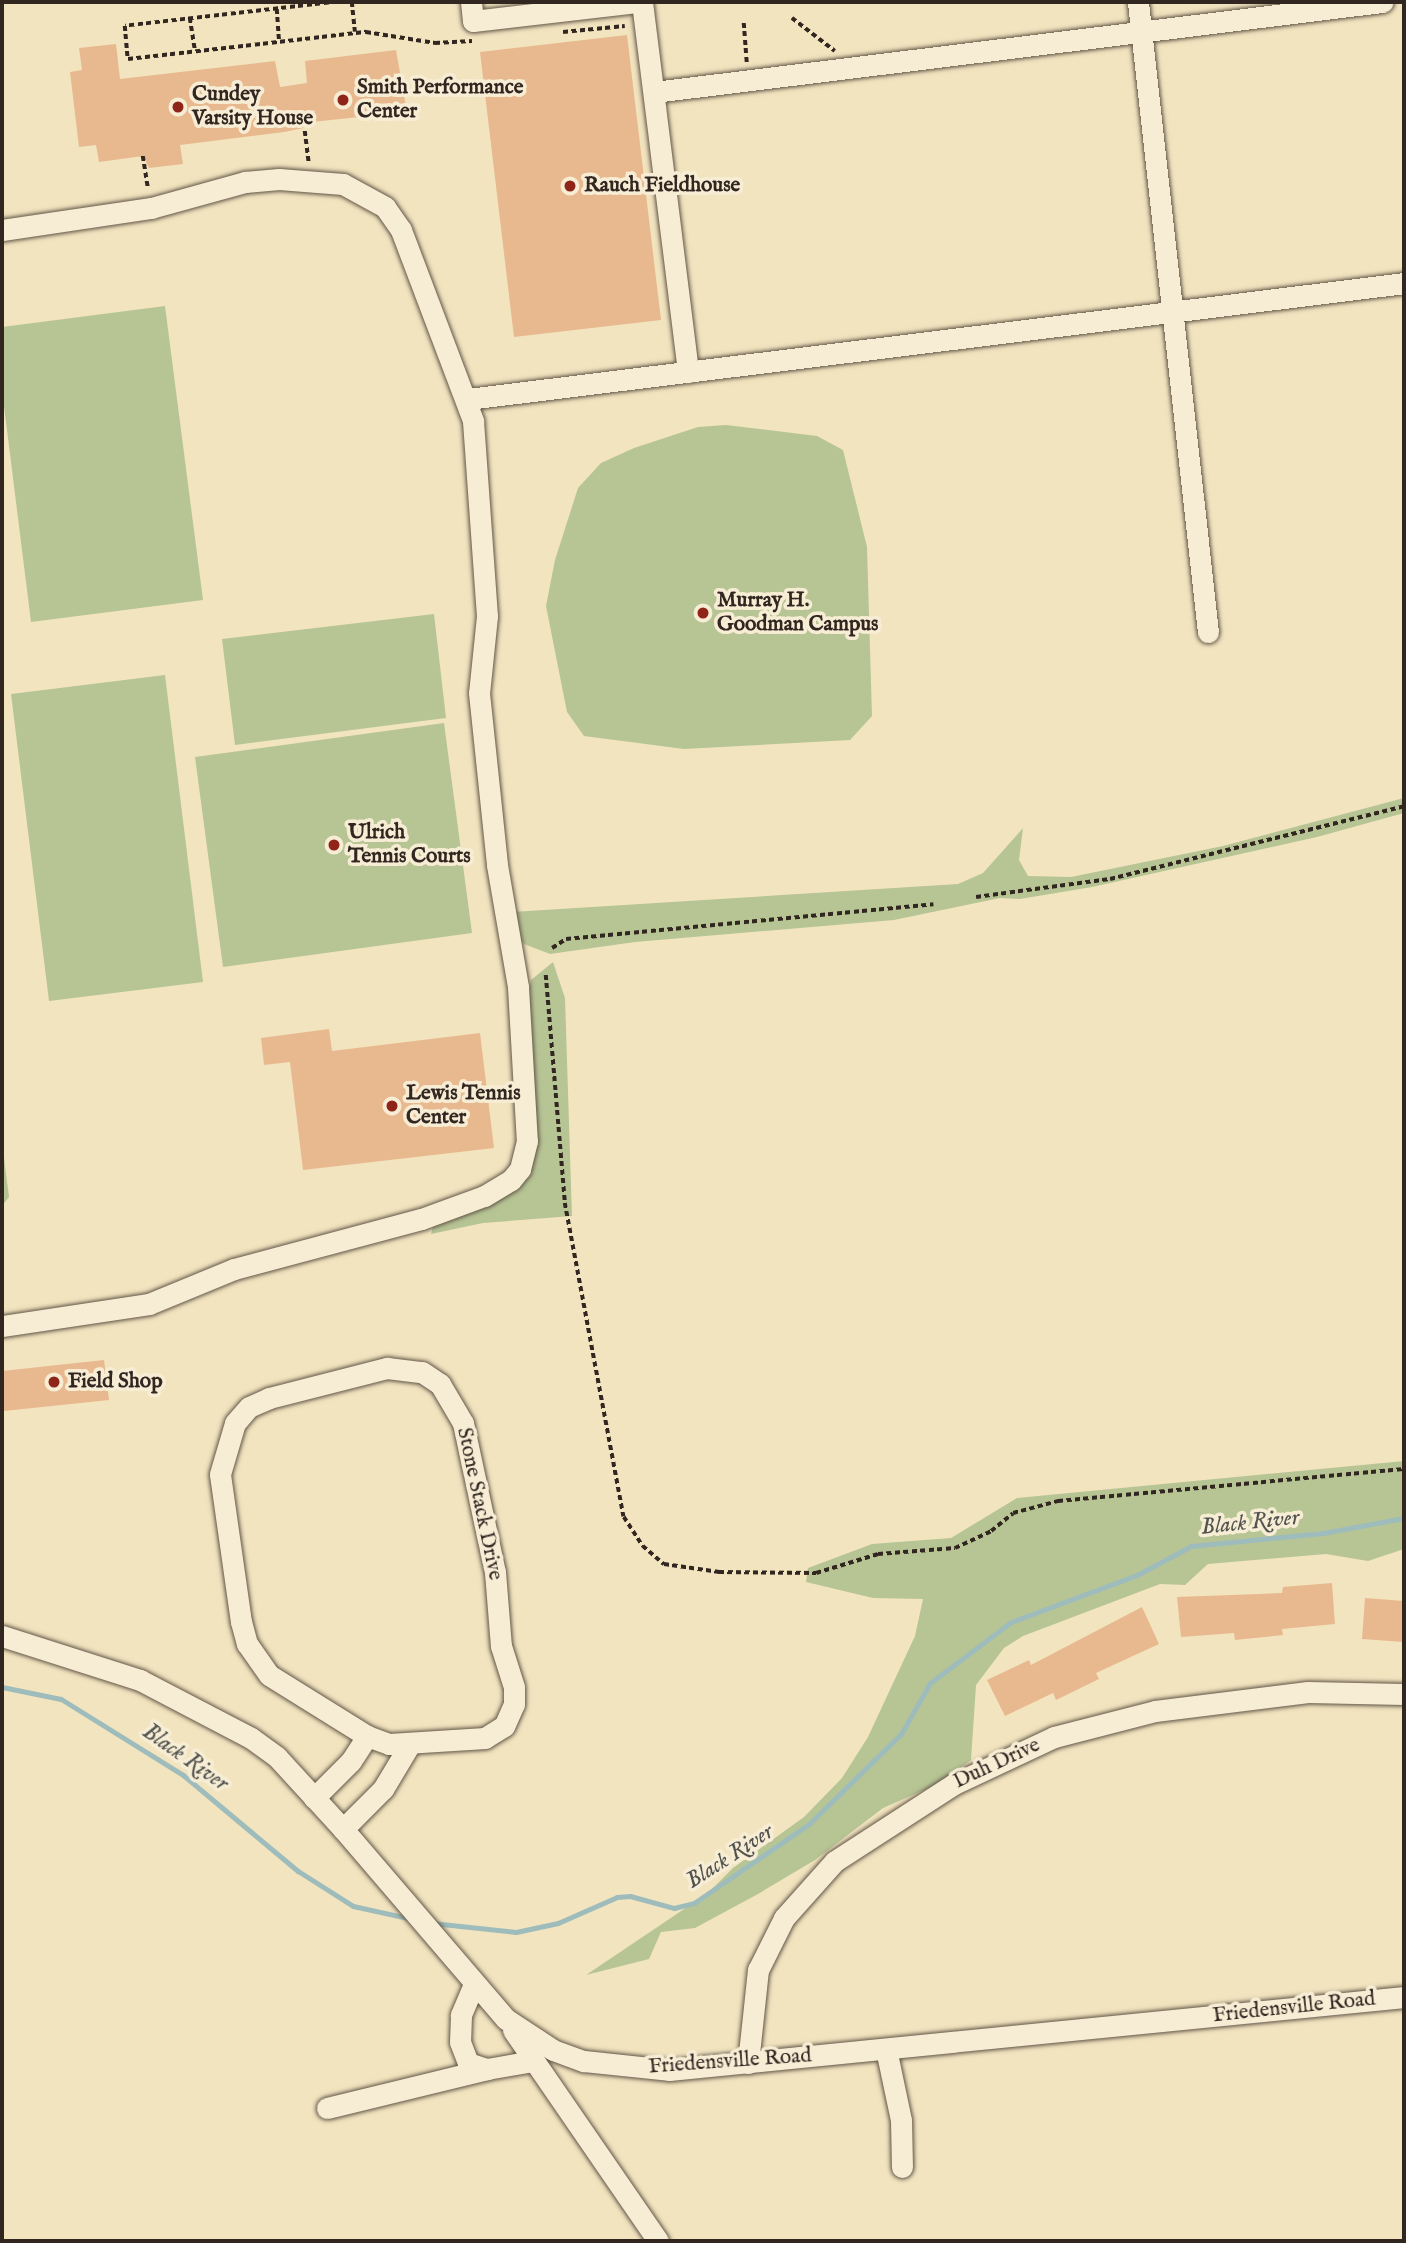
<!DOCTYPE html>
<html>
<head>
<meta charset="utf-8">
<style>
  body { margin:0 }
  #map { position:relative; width:1406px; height:2243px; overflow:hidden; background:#f2e4bf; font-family:"IM FELL English",serif }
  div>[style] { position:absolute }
  .green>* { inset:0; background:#b7c595 }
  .stream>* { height:5px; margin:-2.5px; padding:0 2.5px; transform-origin:2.5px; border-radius:2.5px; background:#9ebcbb }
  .building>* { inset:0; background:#e8b98f }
  .path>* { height:3.5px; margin-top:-1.75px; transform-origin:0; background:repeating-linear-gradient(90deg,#322621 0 5px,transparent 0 8.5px) }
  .roads { filter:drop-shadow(0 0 2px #625648) drop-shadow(0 0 2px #625648) }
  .minor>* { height:21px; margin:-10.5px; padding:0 10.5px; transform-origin:10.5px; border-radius:10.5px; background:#f7edd5 }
  .dots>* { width:19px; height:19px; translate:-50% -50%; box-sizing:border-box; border:4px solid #f7edd5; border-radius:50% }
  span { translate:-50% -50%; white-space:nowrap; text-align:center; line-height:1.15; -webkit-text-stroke:7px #f7edd5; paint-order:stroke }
  .poi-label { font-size:21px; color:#322621; font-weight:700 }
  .left { translate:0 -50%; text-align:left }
  .street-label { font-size:21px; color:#322621 }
  .water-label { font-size:23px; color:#52534f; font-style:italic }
  .frame { position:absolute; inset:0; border:4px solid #322621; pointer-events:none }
</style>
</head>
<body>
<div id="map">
  <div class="green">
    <div style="clip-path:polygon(165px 306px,203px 600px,31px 622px,2px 390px,2px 327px)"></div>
    <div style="clip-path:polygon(726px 425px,817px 436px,843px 450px,867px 547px,872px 716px,850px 740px,684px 749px,584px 736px,567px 712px,546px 606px,555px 560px,578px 488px,601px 463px,634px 448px,698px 427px)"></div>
    <div style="clip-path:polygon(434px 614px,446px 718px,235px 745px,222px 639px)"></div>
    <div style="clip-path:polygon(165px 675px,203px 982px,49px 1001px,11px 694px)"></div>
    <div style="clip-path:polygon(444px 723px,472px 933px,223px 967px,195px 757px)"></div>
    <div style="clip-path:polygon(1404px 798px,1404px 813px,1317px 837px,1092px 887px,1020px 899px,1000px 898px,894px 920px,635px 942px,550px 954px,524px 944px,515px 934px,512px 912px,958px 884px,983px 873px,1023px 828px,1019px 860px,1028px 876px,1071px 877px,1223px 846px)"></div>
    <div style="clip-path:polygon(553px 962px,565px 998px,572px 1216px,483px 1223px,431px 1234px,436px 1215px,485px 1206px,520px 1185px,528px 997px,531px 980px)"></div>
    <div style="clip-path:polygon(2px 1142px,9px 1197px,2px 1206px)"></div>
    <div style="clip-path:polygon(1404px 1461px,1404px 1549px,1368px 1561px,1326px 1554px,1208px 1564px,1185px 1585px,1160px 1584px,1023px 1636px,1004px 1648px,976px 1685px,971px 1760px,940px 1783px,883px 1808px,815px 1860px,758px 1894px,695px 1928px,661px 1932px,649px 1959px,586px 1975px,708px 1893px,733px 1868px,804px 1817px,842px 1778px,868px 1737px,915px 1636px,923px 1599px,873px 1598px,806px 1582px,808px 1568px,872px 1544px,951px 1538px,1017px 1498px)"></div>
  </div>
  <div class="stream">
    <div style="left:2px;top:1687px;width:60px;rotate:11.5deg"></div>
    <div style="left:61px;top:1699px;width:144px;rotate:31.9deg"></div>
    <div style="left:183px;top:1775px;width:150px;rotate:39.9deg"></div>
    <div style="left:298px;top:1871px;width:65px;rotate:32.5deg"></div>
    <div style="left:353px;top:1906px;width:60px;rotate:12.4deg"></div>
    <div style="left:432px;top:1923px;width:84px;rotate:6.1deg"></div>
    <div style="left:516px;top:1932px;width:43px;rotate:-12.1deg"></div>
    <div style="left:558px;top:1923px;width:64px;rotate:-23.8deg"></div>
    <div style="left:617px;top:1897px;width:13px;rotate:-4deg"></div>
    <div style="left:630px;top:1896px;width:46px;rotate:15.3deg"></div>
    <div style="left:674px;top:1908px;width:21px;rotate:-14deg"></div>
    <div style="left:694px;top:1903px;width:140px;rotate:-34.5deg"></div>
    <div style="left:809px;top:1824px;width:129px;rotate:-44.4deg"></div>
    <div style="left:901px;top:1734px;width:59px;rotate:-60.4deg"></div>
    <div style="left:930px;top:1683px;width:101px;rotate:-37deg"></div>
    <div style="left:1011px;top:1622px;width:134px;rotate:-20.5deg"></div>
    <div style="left:1137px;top:1575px;width:61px;rotate:-28.2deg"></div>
    <div style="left:1191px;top:1546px;width:133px;rotate:-5.6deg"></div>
    <div style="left:1323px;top:1533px;width:82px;rotate:-10.5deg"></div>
  </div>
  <div class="building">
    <div style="clip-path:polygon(627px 35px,661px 320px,514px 337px,480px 52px)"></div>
    <div style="clip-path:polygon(116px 44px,120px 79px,275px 61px,280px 87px,307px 83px,305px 61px,396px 50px,407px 112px,302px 123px,304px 128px,284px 132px,180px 145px,183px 164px,149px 168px,143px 156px,99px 162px,96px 145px,79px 147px,70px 72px,82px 70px,79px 48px)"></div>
    <div style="clip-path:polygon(329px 1029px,332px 1051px,480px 1033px,494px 1148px,303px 1170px,290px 1062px,264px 1065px,261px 1038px)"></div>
    <div style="clip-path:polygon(104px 1360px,109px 1400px,4px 1411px,2px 1371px)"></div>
    <div style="clip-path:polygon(1332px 1583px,1335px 1624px,1282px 1629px,1283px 1635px,1235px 1640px,1234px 1633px,1181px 1637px,1177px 1597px,1282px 1593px,1283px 1587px)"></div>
    <div style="clip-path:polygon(1365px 1598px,1404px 1601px,1404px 1642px,1362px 1639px)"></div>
    <div style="clip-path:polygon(1142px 1607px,1159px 1644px,1096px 1673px,1099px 1679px,1056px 1700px,1053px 1693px,1005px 1716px,987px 1680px,1029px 1660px,1031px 1665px)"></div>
  </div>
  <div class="path">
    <div style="left:337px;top:2px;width:213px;rotate:173.5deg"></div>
    <div style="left:125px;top:26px;width:33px;rotate:85deg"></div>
    <div style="left:128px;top:59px;width:240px;rotate:-6.5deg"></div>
    <div style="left:366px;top:32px;width:70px;rotate:9.1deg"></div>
    <div style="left:435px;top:43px;width:37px;rotate:-3deg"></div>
    <div style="left:352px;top:2px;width:30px;rotate:84deg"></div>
    <div style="left:277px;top:9px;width:31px;rotate:86deg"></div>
    <div style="left:190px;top:18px;width:33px;rotate:81deg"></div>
    <div style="left:792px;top:18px;width:54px;rotate:37.5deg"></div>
    <div style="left:744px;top:23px;width:40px;rotate:85.7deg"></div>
    <div style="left:563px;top:32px;width:62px;rotate:-5.5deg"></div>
    <div style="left:305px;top:131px;width:32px;rotate:83deg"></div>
    <div style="left:143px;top:156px;width:33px;rotate:81deg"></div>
    <div style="left:976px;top:897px;width:135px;rotate:-7.7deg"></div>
    <div style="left:1110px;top:879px;width:303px;rotate:-13.9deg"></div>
    <div style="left:552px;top:948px;width:17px;rotate:-33deg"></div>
    <div style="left:566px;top:939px;width:369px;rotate:-5.4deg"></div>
    <div style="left:546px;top:975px;width:229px;rotate:85.2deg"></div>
    <div style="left:565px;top:1203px;width:319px;rotate:79.4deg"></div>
    <div style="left:624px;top:1517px;width:35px;rotate:57deg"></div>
    <div style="left:643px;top:1546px;width:28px;rotate:41deg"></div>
    <div style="left:664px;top:1564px;width:56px;rotate:8.3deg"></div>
    <div style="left:719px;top:1572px;width:97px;rotate:0.6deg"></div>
    <div style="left:816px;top:1573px;width:65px;rotate:-17deg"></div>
    <div style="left:878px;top:1554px;width:77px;rotate:-4.5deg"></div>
    <div style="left:955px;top:1548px;width:40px;rotate:-25deg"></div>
    <div style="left:991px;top:1531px;width:28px;rotate:-39deg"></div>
    <div style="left:1013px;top:1513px;width:47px;rotate:-14.9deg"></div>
    <div style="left:1058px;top:1501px;width:347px;rotate:-5.3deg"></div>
  </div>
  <div class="roads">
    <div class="minor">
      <div style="left:471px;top:2px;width:19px;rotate:84deg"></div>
      <div style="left:473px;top:21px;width:165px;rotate:-6.6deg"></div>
      <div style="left:642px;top:2px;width:373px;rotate:82.9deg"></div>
      <div style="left:1138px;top:2px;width:634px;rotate:83.66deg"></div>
      <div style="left:654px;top:92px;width:734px;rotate:-7.05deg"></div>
      <div style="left:2px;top:230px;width:151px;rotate:-8.4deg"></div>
      <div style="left:151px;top:208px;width:98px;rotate:-15.5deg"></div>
      <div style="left:245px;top:182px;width:34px;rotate:-5deg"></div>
      <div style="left:279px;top:179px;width:64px;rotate:4.5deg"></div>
      <div style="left:343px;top:184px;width:48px;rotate:28.7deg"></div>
      <div style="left:385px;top:207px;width:28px;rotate:55deg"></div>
      <div style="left:401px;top:230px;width:204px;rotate:69.3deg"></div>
      <div style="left:473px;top:421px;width:196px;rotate:85.9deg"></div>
      <div style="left:487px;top:616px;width:77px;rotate:95.9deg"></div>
      <div style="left:479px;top:693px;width:173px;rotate:84deg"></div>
      <div style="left:497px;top:865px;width:124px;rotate:80.2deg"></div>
      <div style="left:518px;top:987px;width:154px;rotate:86.7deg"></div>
      <div style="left:527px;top:1141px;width:29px;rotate:104deg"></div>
      <div style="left:520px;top:1169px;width:14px;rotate:129deg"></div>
      <div style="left:511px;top:1180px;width:31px;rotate:149deg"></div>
      <div style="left:484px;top:1196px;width:67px;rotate:159.9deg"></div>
      <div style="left:421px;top:1219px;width:194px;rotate:165deg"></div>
      <div style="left:234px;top:1269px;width:92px;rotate:157.6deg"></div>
      <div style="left:149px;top:1304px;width:149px;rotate:171.5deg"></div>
      <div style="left:468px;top:399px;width:943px;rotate:-7.06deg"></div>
      <div style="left:387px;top:1368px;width:35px;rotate:7deg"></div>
      <div style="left:422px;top:1372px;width:22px;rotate:34deg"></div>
      <div style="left:440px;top:1384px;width:45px;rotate:59.5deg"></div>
      <div style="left:463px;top:1423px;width:152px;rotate:77.9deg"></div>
      <div style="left:495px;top:1572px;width:74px;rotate:85.4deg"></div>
      <div style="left:501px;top:1646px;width:43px;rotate:72.4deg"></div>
      <div style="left:514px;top:1687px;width:17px;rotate:90deg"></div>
      <div style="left:514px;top:1704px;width:24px;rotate:114deg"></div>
      <div style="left:504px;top:1726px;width:22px;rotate:148deg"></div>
      <div style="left:485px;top:1738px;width:96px;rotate:176.4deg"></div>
      <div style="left:389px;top:1744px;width:23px;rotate:-160deg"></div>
      <div style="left:367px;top:1736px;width:115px;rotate:-148.1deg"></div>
      <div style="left:269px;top:1675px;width:38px;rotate:-125deg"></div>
      <div style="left:247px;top:1644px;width:23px;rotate:-105deg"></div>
      <div style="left:241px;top:1622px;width:149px;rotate:-98.1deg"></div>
      <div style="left:220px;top:1474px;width:53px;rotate:-73.6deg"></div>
      <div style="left:235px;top:1423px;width:21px;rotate:-49deg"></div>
      <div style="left:249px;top:1407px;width:22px;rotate:-24deg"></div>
      <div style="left:269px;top:1398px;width:122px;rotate:-14.3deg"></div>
      <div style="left:2px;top:1636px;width:145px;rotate:17.7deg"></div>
      <div style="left:140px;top:1680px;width:125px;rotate:27.6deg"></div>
      <div style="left:251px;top:1738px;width:32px;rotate:36deg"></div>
      <div style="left:277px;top:1757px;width:98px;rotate:47.5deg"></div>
      <div style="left:343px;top:1829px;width:250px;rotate:49.4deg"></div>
      <div style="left:506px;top:2019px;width:56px;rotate:33.4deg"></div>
      <div style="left:553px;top:2050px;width:33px;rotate:20deg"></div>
      <div style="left:584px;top:2061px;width:85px;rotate:6deg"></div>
      <div style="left:669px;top:2070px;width:739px;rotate:-5.67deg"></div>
      <div style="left:314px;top:1798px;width:52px;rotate:-45deg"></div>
      <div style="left:351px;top:1761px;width:30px;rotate:-57deg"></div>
      <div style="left:343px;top:1829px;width:57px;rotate:-45deg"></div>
      <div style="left:383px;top:1789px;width:52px;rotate:-59deg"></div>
      <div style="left:474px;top:1984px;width:34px;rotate:113deg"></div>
      <div style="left:461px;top:2015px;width:27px;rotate:92deg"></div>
      <div style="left:460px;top:2042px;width:22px;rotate:69deg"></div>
      <div style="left:468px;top:2063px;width:20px;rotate:18deg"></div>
      <div style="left:487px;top:2069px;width:47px;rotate:-9.9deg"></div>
      <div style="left:513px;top:2030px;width:256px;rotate:55.5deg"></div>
      <div style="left:886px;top:2049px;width:73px;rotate:78.1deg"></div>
      <div style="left:901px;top:2120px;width:47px;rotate:88.8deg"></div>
      <div style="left:748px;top:2063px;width:94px;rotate:-83.9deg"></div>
      <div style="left:758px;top:1970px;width:58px;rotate:-63.4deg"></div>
      <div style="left:784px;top:1918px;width:76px;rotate:-48.2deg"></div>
      <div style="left:835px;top:1861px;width:142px;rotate:-32.9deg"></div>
      <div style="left:954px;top:1784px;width:110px;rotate:-25.2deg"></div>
      <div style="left:1054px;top:1737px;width:104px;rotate:-14.4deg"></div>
      <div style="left:1155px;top:1711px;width:154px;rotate:-7.1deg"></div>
      <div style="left:1308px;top:1692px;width:96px;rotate:1.2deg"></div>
      <div style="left:327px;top:2108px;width:165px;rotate:-13.7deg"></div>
    </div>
  </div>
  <div class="dots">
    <div style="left:343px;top:100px;background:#8f2418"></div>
    <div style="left:178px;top:107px;background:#8f2418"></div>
    <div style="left:570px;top:186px;background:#8f2418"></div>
    <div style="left:703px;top:613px;background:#8f2418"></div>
    <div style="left:334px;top:845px;background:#8f2418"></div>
    <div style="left:392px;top:1106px;background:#8f2418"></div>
    <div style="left:54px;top:1382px;background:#8f2418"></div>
  </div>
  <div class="poi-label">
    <span class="left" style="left:357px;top:100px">Smith Performance<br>Center</span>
    <span class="left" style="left:192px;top:107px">Cundey<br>Varsity House</span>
    <span class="left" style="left:584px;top:186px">Rauch Fieldhouse</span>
    <span class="left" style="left:717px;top:613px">Murray H.<br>Goodman Campus</span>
    <span class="left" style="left:348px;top:845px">Ulrich<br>Tennis Courts</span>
    <span class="left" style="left:406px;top:1106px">Lewis Tennis<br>Center</span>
    <span class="left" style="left:68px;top:1382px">Field Shop</span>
  </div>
  <div class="street-label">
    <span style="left:479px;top:1504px;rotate:78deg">Stone Stack Drive</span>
    <span style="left:997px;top:1764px;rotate:-25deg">Duh Drive</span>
    <span style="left:1294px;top:2008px;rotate:-6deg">Friedensville Road</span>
    <span style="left:730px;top:2062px;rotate:-4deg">Friedensville Road</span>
  </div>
  <div class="water-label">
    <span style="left:1250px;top:1523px;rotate:-6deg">Black River</span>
    <span style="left:185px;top:1758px;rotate:35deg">Black River</span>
    <span style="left:730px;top:1857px;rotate:-33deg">Black River</span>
  </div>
  <div class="frame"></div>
</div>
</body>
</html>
